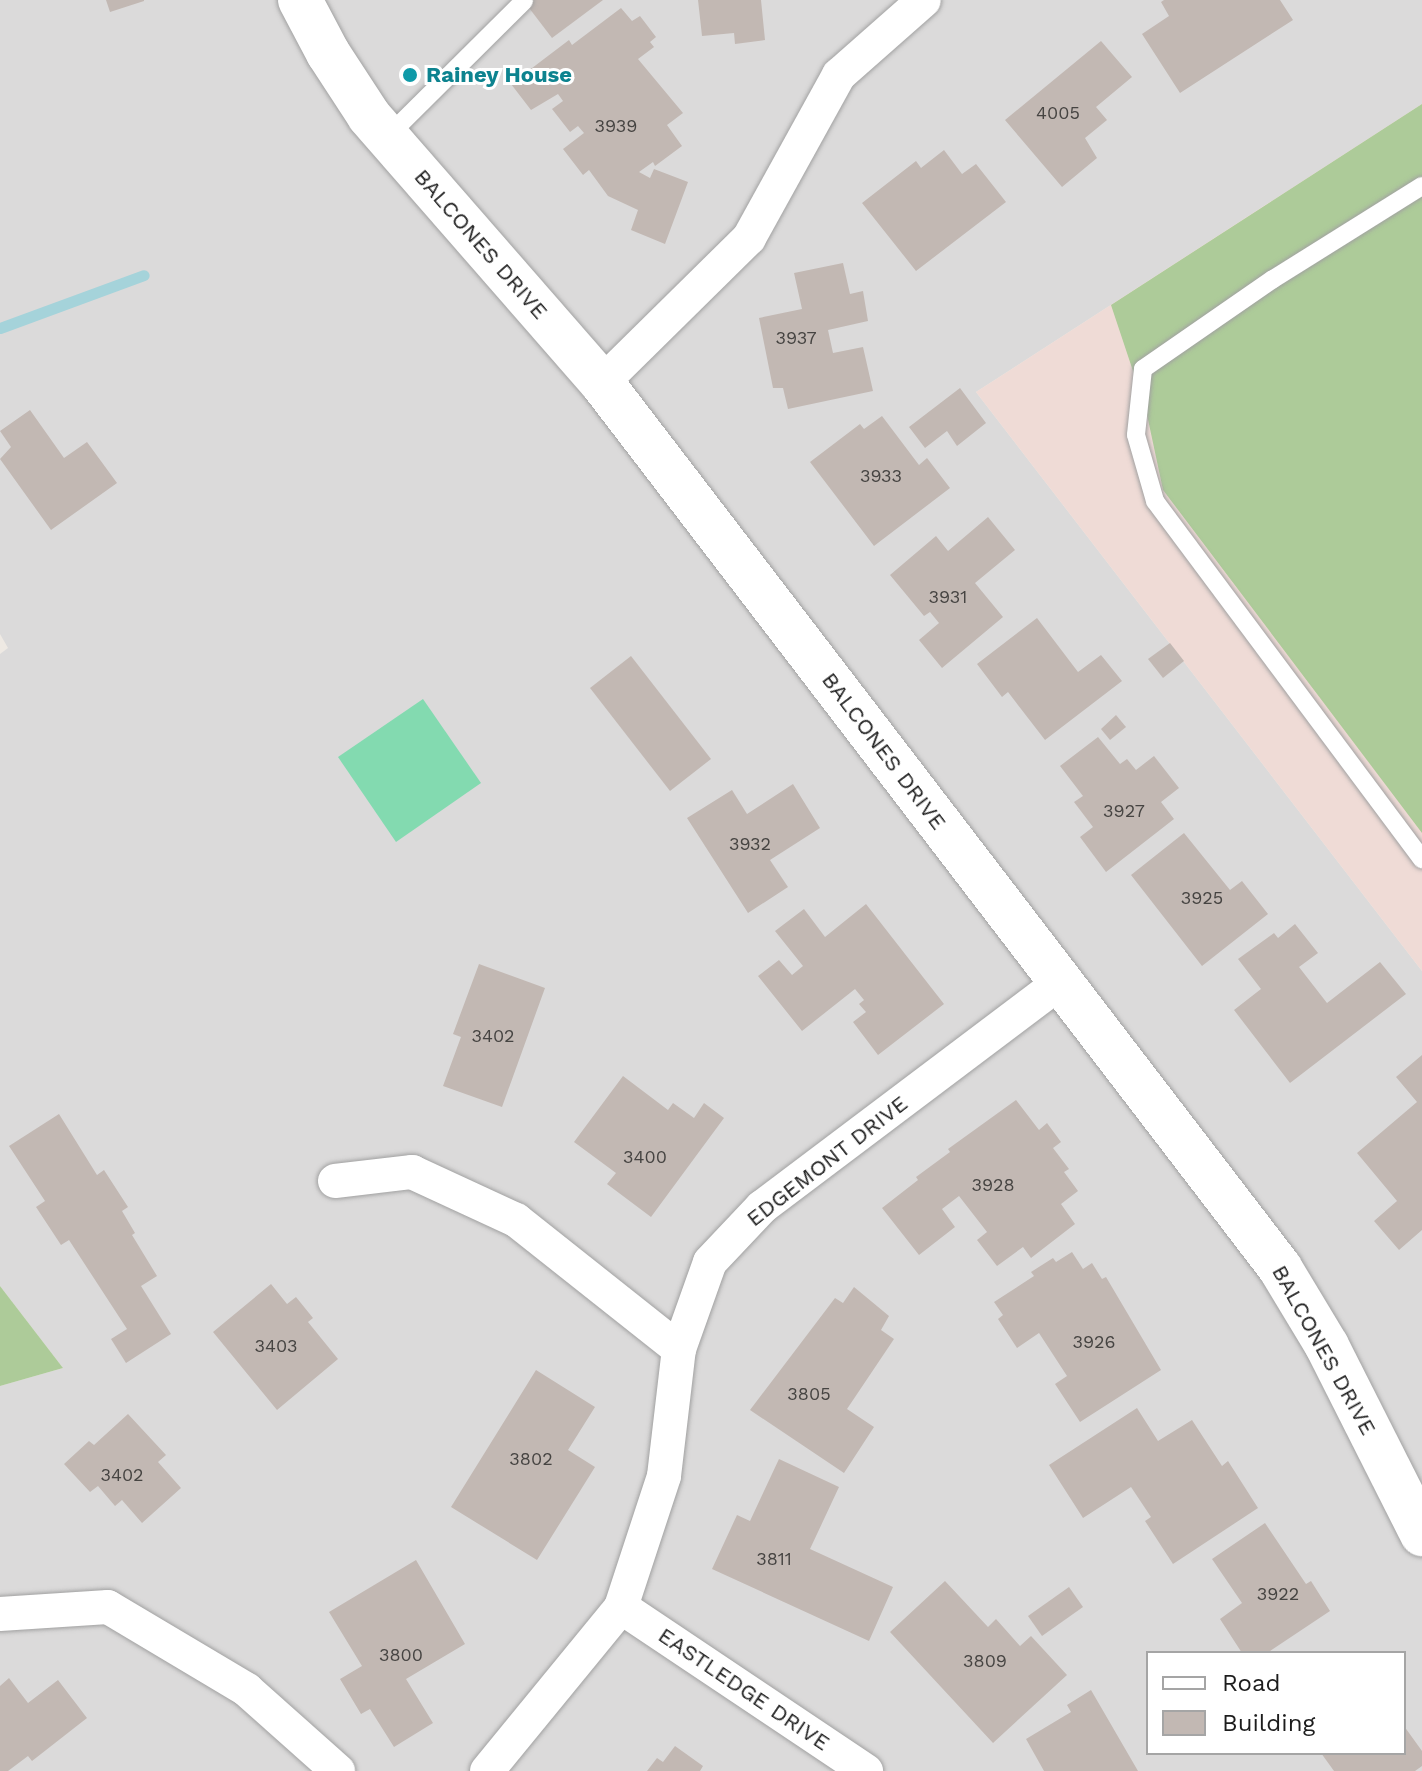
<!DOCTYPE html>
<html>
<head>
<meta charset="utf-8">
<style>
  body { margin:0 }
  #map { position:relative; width:1422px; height:1771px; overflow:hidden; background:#eee9e3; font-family:"Work Sans",sans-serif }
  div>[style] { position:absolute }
  .residential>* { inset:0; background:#dbdada }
  .military>* { inset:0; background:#efdbd6 }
  .forest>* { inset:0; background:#adcb99 }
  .pitch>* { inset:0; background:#83dab0 }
  .stream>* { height:11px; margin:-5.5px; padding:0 5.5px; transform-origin:5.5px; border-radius:5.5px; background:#a5d3da }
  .building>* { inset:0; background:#c2b8b3 }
  .roads { filter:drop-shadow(0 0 2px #a1a1a1) drop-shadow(0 0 2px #a1a1a1) }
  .service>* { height:18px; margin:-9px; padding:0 9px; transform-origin:9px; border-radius:9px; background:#fff }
  .minor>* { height:34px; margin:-17px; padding:0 17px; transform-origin:17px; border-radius:17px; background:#fff }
  .tertiary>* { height:44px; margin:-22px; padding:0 22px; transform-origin:22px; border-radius:22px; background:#fff }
  .dots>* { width:22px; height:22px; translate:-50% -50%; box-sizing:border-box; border:4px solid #fff; border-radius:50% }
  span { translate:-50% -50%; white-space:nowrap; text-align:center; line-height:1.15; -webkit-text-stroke:6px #fff; paint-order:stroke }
  .number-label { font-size:18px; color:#464442 }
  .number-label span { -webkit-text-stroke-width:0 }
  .culture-label { font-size:22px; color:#0d838f; font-weight:700 }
  .left { translate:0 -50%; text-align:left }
  .street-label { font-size:22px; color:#1d1d1d }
  .legend { position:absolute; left:1146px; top:1651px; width:260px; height:104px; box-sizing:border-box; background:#fff; border:2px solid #a5a5a5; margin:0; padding:10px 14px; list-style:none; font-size:24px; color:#1d1d1d }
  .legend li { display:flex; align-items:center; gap:16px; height:40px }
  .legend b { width:40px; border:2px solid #a5a5a5 }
</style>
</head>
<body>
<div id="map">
  <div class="residential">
    <div style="clip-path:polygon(evenodd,0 0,1422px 0,1422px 104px,976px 392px,1422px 971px,1422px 1771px,0 1771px,0 1386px,63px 1368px,0 1286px,0 654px,8px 648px,0 634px,0 0,1148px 1653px,1404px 1653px,1404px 1753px,1148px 1753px,1148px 1653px)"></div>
  </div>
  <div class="military">
    <div style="clip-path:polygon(1422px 104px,1422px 971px,976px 392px)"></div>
  </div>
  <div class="forest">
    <div style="clip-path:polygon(1422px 104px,1422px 833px,1163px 490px,1146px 410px,1111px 305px)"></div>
    <div style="clip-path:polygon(0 1286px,63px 1368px,0 1386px)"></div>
  </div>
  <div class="pitch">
    <div style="clip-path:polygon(423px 699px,481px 783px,396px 842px,338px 757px)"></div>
  </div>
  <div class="stream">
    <div style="left:0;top:328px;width:153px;rotate:-20.2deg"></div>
  </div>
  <div class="building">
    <div style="clip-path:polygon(106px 0,144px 0,144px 1px,110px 12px)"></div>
    <div style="clip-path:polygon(523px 0,603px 0,552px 38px)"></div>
    <div style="clip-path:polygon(698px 0,761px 0,765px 40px,735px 44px,734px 33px,702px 36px)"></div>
    <div style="clip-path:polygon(1164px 0,1280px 0,1293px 20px,1180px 93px,1142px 34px,1169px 16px,1161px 2px)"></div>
    <div style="clip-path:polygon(621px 8px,632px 21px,640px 16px,656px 37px,650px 42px,654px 47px,638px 59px,683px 113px,667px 125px,682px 146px,655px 166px,653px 162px,639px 172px,650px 178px,654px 169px,688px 182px,665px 244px,631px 230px,638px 210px,608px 196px,589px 170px,583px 175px,563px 149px,584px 133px,578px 126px,570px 132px,552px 109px,563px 101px,558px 94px,531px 110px,511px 84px,569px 40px,572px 45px)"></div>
    <div style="clip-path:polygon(1101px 41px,1132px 77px,1096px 107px,1107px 120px,1085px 138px,1097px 158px,1062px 187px,1005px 120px)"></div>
    <div style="clip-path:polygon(944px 150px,962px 174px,976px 164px,1006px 202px,916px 271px,862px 203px,916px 161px,921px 168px)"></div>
    <div style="clip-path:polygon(843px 263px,850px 294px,863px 291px,868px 321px,828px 330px,833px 353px,863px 347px,873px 391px,788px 409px,783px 388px,773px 388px,759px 318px,802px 309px,794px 273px)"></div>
    <div style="clip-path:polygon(960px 388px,986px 423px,957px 446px,947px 431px,925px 448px,909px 427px)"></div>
    <div style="clip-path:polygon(30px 410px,64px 458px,87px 442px,117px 483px,51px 530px,0 459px,11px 447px,0 431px)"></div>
    <div style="clip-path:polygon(882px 416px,919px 465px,927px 458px,950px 488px,874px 546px,810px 462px,860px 424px,864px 429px)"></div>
    <div style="clip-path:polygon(988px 517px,1015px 550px,975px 583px,1003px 617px,942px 668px,919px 640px,939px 623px,930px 612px,924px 616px,890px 575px,936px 536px,948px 551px)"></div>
    <div style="clip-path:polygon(1037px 618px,1078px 672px,1101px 655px,1122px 681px,1045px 740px,1008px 692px,1002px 697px,977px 664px)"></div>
    <div style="clip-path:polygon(1170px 643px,1184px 661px,1163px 678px,1148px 659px)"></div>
    <div style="clip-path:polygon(631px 656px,711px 759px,670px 791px,590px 688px)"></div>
    <div style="clip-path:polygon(1116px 715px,1126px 727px,1110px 740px,1101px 729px)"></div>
    <div style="clip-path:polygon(1098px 737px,1120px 764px,1127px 759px,1136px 770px,1154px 756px,1179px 788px,1161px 802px,1174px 819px,1106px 872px,1080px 837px,1093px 827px,1074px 802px,1083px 796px,1060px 766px)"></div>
    <div style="clip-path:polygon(793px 784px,820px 828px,770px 860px,788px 887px,748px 913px,687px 818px,732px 790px,747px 814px)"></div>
    <div style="clip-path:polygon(1184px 833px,1230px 890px,1242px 881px,1268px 914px,1202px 966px,1131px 875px)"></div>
    <div style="clip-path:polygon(866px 904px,944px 1004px,878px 1055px,853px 1022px,866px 1012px,859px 1004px,864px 1000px,855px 989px,802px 1031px,758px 976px,779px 960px,792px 975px,803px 966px,775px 931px,804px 909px,825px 937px)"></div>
    <div style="clip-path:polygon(1295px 924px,1318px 953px,1299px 967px,1327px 1003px,1380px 962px,1406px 994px,1290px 1083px,1234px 1010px,1261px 989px,1238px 959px,1274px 933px,1278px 938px)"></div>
    <div style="clip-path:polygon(479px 964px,545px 988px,502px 1107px,443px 1086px,461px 1037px,453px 1034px)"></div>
    <div style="clip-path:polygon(1422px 1055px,1422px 1230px,1399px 1250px,1374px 1221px,1397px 1201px,1357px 1153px,1417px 1102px,1396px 1077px)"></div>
    <div style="clip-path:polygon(623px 1076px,668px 1110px,673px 1103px,694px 1118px,704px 1103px,724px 1118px,651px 1217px,607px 1184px,616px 1173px,574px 1142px)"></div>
    <div style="clip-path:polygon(1016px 1100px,1039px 1130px,1047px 1123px,1061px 1142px,1053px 1148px,1069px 1169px,1064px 1172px,1078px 1191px,1061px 1204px,1075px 1224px,1031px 1258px,1023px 1247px,997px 1266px,977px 1240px,987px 1232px,959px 1196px,942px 1209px,955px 1227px,919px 1255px,882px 1208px,918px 1180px,916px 1177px,950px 1152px,948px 1149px)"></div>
    <div style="clip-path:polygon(59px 1114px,97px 1175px,104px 1170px,128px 1207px,122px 1211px,135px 1233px,132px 1235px,157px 1276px,141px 1286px,171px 1334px,126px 1363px,111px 1339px,127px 1329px,69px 1240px,61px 1245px,36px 1207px,45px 1201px,9px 1146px)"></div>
    <div style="clip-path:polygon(1072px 1252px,1083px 1269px,1092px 1263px,1102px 1279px,1106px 1277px,1161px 1370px,1080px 1422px,1055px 1384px,1067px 1376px,1039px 1333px,1017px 1348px,998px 1319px,1003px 1315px,994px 1302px,1034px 1276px,1031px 1272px,1053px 1258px,1056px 1262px)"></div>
    <div style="clip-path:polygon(271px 1284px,287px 1304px,296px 1297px,313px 1318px,308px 1322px,338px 1359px,277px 1410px,213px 1332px)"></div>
    <div style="clip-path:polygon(854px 1287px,889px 1316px,881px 1330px,894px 1339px,847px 1409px,874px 1427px,844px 1473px,750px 1410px,835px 1298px,843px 1303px)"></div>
    <div style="clip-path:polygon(536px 1370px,595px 1407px,568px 1450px,595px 1467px,537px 1560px,451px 1507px)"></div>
    <div style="clip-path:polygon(1137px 1408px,1158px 1441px,1192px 1420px,1222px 1466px,1228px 1461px,1258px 1508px,1173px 1564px,1145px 1521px,1151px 1517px,1131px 1487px,1083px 1518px,1049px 1465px)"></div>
    <div style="clip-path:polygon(128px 1414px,166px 1455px,158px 1462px,181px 1488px,142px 1523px,122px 1500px,115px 1506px,98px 1486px,90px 1492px,64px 1464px,89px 1441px,94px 1445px)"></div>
    <div style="clip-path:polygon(779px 1459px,839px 1487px,810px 1549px,893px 1587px,869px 1641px,712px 1569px,737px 1515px,750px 1521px)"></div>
    <div style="clip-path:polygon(1265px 1523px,1306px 1584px,1311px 1581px,1330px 1611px,1267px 1653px,1242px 1653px,1220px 1619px,1242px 1603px,1212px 1559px)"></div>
    <div style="clip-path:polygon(416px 1560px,465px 1644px,406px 1679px,433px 1723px,394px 1747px,370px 1709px,361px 1714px,340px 1679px,362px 1666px,329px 1612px)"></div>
    <div style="clip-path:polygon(945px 1581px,988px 1627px,996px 1619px,1020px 1646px,1031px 1636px,1067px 1675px,993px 1743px,890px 1632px)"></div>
    <div style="clip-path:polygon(1069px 1587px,1083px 1607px,1042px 1636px,1028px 1616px)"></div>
    <div style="clip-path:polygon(9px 1678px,28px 1703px,58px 1680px,87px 1718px,32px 1761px,28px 1756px,8px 1771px,0 1771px,0 1686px)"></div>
    <div style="clip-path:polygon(1091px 1690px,1138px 1771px,1044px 1771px,1026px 1739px,1071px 1712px,1067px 1705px)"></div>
    <div style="clip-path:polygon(1404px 1726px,1422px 1751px,1422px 1766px,1415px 1771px,1334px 1771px,1321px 1753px,1404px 1753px)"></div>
    <div style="clip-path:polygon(675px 1746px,703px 1766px,700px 1771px,647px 1771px,657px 1758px,663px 1762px)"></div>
  </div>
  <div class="roads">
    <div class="service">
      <div style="left:387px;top:137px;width:193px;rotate:-44.8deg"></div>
      <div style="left:1422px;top:186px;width:176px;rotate:148deg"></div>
      <div style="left:1273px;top:279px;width:158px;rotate:145.3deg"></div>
      <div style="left:1143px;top:369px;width:66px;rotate:96.1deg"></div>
      <div style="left:1136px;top:435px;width:69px;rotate:73.9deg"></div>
      <div style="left:1155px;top:501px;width:447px;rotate:53.3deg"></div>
    </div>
    <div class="minor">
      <div style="left:602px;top:383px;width:206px;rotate:-44.6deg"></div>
      <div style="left:749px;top:238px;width:186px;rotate:-61.1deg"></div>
      <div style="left:839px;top:75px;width:113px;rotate:-41.4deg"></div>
      <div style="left:335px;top:1181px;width:78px;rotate:-6.7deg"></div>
      <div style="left:412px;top:1172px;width:115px;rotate:24.8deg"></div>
      <div style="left:516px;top:1220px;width:208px;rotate:38.4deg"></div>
      <div style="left:621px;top:1607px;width:295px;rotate:33.8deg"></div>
      <div style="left:0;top:1614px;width:108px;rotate:-3.7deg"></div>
      <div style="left:108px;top:1607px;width:162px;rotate:30.8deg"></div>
      <div style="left:247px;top:1690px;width:122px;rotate:41.7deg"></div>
      <div style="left:487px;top:1771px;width:212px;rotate:-50.7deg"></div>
      <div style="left:621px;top:1607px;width:138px;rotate:-71.8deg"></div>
      <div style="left:664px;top:1476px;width:128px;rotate:-83.3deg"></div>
      <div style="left:679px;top:1349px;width:92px;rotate:-70.4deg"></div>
      <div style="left:710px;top:1262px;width:76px;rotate:-46.6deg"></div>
      <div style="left:762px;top:1207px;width:374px;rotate:-37deg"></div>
    </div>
    <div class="tertiary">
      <div style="left:300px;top:0;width:60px;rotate:62.2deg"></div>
      <div style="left:328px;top:53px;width:75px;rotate:56.9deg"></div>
      <div style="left:369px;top:116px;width:354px;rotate:48.9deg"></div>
      <div style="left:602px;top:383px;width:1115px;rotate:52.54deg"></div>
      <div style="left:1280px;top:1268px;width:91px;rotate:58.9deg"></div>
      <div style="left:1327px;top:1346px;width:211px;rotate:63.2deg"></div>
    </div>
  </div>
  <div class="dots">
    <div style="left:410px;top:75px;background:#0f9aa8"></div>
  </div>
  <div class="number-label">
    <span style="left:1058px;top:113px">4005</span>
    <span style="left:616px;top:126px">3939</span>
    <span style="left:796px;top:338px">3937</span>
    <span style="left:881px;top:476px">3933</span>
    <span style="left:948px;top:597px">3931</span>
    <span style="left:1124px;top:811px">3927</span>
    <span style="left:750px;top:844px">3932</span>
    <span style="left:1202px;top:898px">3925</span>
    <span style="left:493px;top:1036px">3402</span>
    <span style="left:645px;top:1157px">3400</span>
    <span style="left:993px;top:1185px">3928</span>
    <span style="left:1094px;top:1342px">3926</span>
    <span style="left:276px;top:1346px">3403</span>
    <span style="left:809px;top:1394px">3805</span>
    <span style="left:531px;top:1459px">3802</span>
    <span style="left:122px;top:1475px">3402</span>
    <span style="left:774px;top:1559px">3811</span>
    <span style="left:1278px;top:1594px">3922</span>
    <span style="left:401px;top:1655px">3800</span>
    <span style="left:985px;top:1661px">3809</span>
  </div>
  <div class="culture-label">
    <span class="left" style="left:426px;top:75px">Rainey House</span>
  </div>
  <div class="street-label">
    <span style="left:481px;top:244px;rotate:49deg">BALCONES DRIVE</span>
    <span style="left:884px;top:751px;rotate:53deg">BALCONES DRIVE</span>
    <span style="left:827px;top:1161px;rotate:-38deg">EDGEMONT DRIVE</span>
    <span style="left:1324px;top:1350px;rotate:61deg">BALCONES DRIVE</span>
    <span style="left:744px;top:1689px;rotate:34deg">EASTLEDGE DRIVE</span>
  </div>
  <ul class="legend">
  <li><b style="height:10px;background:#fff"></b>Road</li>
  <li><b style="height:22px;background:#c2b8b3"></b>Building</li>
  </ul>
</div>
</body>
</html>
